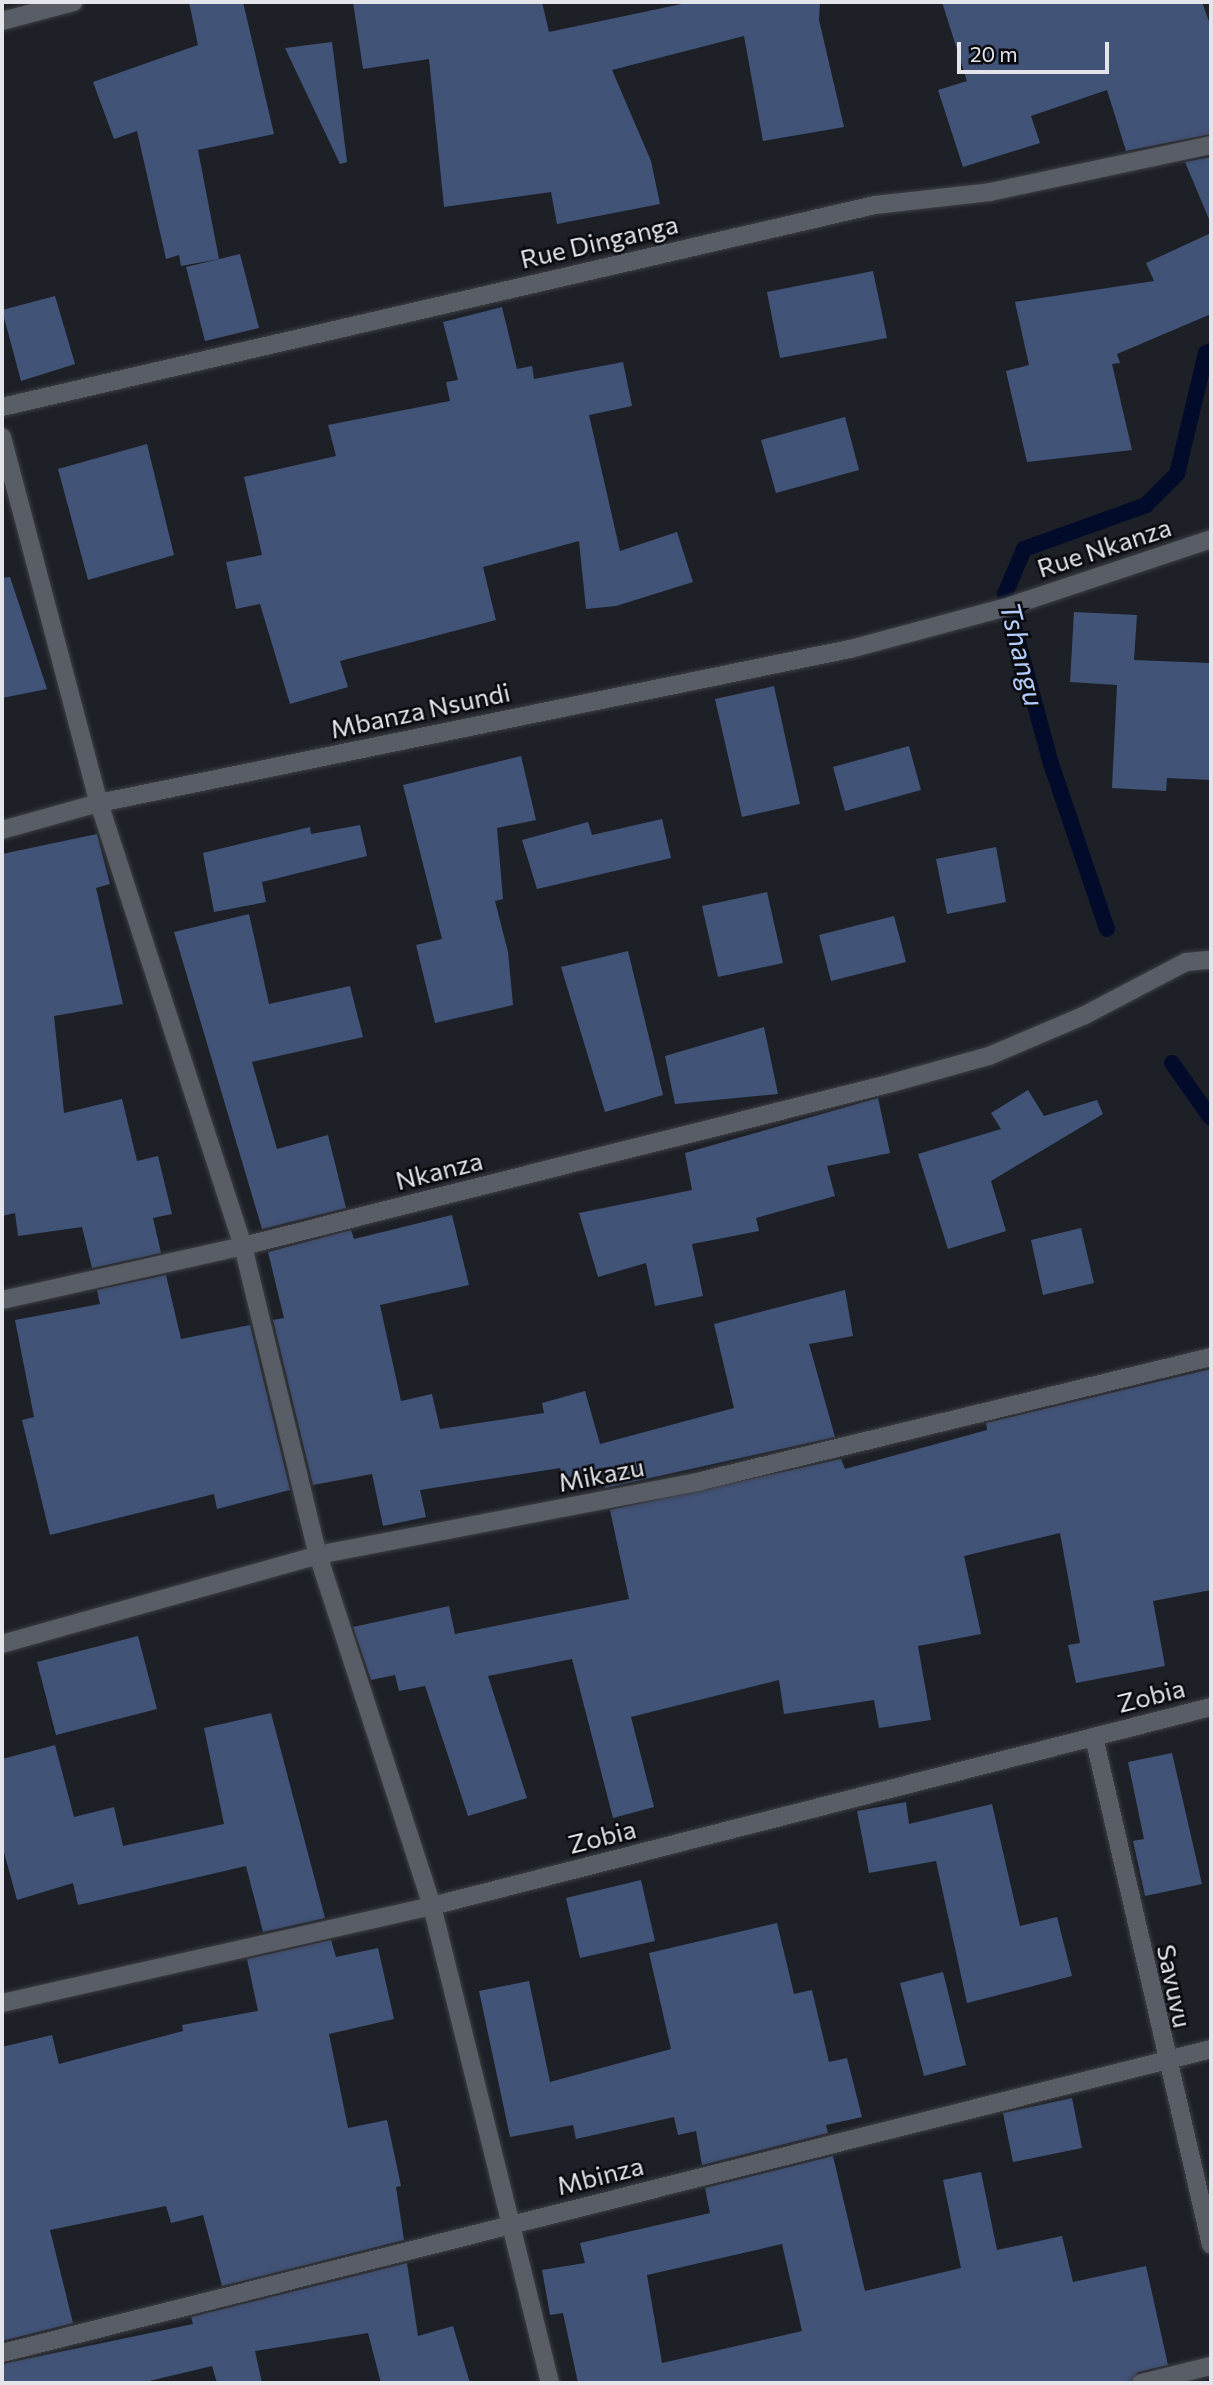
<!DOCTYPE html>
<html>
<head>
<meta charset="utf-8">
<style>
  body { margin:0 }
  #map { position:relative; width:1213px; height:2385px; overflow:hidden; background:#1d2127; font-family:Commissioner,sans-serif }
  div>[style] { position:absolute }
  .stream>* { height:16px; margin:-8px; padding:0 8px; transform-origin:8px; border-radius:8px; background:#030b2a }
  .building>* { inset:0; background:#425378 }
  .roads { filter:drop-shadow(0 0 2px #3d3f44) drop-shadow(0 0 2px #3d3f44) }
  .minor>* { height:18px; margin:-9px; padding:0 9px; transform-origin:9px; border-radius:9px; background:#595d65 }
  span { translate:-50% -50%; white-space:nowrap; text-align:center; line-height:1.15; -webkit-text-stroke:5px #090a0d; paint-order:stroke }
  .street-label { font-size:26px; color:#e3e5ea }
  .water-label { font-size:28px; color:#b4cbfe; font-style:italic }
  .frame { position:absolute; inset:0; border:4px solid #e3e5ea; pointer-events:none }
  .scale { position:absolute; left:957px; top:42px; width:152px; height:32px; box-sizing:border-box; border:4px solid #e3e5ea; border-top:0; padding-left:9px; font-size:21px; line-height:24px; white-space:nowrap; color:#e3e5ea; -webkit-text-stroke:5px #090a0d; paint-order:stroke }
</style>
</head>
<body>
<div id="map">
  <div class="stream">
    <div style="left:1107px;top:929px;width:174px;rotate:-108.7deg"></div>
    <div style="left:1051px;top:764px;width:176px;rotate:-105.1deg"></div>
    <div style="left:1005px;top:594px;width:49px;rotate:-67.1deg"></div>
    <div style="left:1024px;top:549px;width:130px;rotate:-19.8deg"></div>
    <div style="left:1146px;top:505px;width:44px;rotate:-45deg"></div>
    <div style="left:1177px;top:474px;width:124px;rotate:-76.5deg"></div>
    <div style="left:1206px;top:353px;width:5px;rotate:-22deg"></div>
    <div style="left:1172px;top:1063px;width:67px;rotate:54.7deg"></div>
  </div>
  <div class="building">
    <div style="clip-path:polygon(189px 2px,243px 2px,274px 134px,198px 150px,219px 259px,181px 266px,179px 255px,166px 259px,137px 131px,114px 139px,93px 82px,198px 45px)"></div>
    <div style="clip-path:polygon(353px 2px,542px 2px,549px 32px,691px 2px,820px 2px,819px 20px,844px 127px,763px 141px,744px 36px,612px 70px,651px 161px,660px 204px,557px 224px,551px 192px,444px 207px,429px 59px,363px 69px)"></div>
    <div style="clip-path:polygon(942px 2px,1202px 2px,1211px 27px,1211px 134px,1126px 151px,1107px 90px,1031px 116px,1040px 143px,963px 167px,938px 90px,967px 81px)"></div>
    <div style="clip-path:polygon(332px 42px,347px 162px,340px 164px,285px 48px)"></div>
    <div style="clip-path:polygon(1211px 157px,1211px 224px,1185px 162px)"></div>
    <div style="clip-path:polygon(1211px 233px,1211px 314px,1117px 354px,1120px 363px,1112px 364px,1132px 450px,1027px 462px,1006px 371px,1029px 365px,1015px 302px,1154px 281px,1146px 263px)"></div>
    <div style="clip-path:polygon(240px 254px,259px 328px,205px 341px,186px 267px)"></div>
    <div style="clip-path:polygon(873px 271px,887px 338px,780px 358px,767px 292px)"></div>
    <div style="clip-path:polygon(55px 296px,75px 364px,21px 381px,2px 310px)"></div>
    <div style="clip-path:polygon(502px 307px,517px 369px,532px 366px,534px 379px,623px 362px,632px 406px,589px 415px,620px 551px,677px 532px,693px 582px,616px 606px,586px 609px,579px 541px,483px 567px,496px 620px,340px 661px,348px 687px,290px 704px,260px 604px,236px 609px,226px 562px,262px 555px,244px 477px,336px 456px,328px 425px,450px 401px,446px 382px,458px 380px,443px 322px)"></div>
    <div style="clip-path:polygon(845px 417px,859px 470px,776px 493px,761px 440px)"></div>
    <div style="clip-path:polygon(147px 444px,174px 555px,88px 580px,58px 469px)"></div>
    <div style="clip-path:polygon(10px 577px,47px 689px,2px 698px,2px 578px)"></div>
    <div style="clip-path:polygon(1074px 612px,1137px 615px,1134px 660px,1211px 663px,1211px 780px,1167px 778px,1166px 791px,1112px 788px,1117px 685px,1070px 682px)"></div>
    <div style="clip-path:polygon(774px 686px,800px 804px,742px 817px,715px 699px)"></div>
    <div style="clip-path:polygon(909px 746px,921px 790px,845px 811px,833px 767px)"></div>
    <div style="clip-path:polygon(521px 756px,536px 820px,497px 828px,503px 899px,495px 901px,508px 952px,513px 1005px,435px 1023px,416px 945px,442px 939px,403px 785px)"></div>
    <div style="clip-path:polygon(662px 819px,671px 858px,537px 889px,522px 840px,588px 822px,592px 835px)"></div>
    <div style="clip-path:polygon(360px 825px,367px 856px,262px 882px,266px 902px,214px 912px,203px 853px,310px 827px,311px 834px)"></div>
    <div style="clip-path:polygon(97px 834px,110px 884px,96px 888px,123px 1004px,54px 1016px,64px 1113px,122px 1099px,137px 1161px,158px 1156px,172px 1214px,153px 1218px,161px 1253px,92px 1268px,82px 1227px,18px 1236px,15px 1213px,2px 1216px,2px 854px)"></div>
    <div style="clip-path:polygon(996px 847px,1006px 902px,947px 914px,936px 859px)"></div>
    <div style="clip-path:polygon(767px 892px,783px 963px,718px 977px,702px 906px)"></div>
    <div style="clip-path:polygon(249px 914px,269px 1004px,350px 986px,363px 1037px,252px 1062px,277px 1149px,328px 1135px,346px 1208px,262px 1229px,174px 932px)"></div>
    <div style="clip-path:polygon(894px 916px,906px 962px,831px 981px,819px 935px)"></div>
    <div style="clip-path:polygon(628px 951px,663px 1095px,605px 1112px,561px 967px)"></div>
    <div style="clip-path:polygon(764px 1027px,778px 1094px,675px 1104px,665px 1056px)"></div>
    <div style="clip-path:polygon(1028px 1090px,1044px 1116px,1097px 1100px,1103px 1114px,991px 1181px,1006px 1231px,948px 1249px,918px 1154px,1001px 1129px,991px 1113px)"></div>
    <div style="clip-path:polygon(878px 1098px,890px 1153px,827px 1166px,835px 1196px,756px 1218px,759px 1231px,692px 1244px,703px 1296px,655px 1306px,646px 1263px,598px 1277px,579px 1213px,692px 1190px,685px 1153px)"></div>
    <div style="clip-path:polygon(452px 1215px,469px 1285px,380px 1305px,401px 1401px,432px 1394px,440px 1429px,544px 1413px,542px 1403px,585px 1391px,600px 1444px,734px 1408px,714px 1324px,845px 1290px,853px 1336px,809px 1344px,835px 1437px,605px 1488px,601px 1468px,563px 1479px,560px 1468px,420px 1490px,426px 1517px,383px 1526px,372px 1474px,313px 1485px,273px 1320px,284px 1318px,268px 1252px,351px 1230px,354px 1239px)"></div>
    <div style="clip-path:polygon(1081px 1228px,1094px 1283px,1043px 1295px,1031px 1240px)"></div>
    <div style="clip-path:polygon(166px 1275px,181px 1339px,250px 1325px,290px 1490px,217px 1509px,214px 1494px,50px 1535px,22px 1420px,34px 1417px,15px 1320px,100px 1304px,97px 1290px)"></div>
    <div style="clip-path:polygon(1211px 1369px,1211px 1590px,1153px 1601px,1165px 1666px,1076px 1683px,1068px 1645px,1080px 1643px,1060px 1533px,964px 1556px,981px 1634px,918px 1646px,931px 1720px,879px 1728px,874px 1700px,784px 1714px,779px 1680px,631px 1717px,654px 1807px,613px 1818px,572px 1659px,488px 1676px,527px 1798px,468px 1816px,425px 1686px,399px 1691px,395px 1675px,371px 1680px,353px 1627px,449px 1606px,455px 1634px,629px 1599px,610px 1510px,841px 1459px,845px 1469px,987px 1430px,986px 1423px)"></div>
    <div style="clip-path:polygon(138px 1636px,157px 1709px,56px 1735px,37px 1662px)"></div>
    <div style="clip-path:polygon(271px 1713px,325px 1918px,263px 1932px,246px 1866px,78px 1905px,73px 1883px,17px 1900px,2px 1845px,2px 1759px,55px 1745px,74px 1817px,114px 1807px,123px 1846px,224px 1824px,204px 1728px)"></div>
    <div style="clip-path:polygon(1172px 1753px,1202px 1884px,1145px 1896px,1133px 1841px,1144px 1839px,1128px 1762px)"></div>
    <div style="clip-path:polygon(906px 1802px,909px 1824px,992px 1804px,1020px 1926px,1057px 1917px,1072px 1976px,967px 2003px,936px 1861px,869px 1873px,857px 1811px)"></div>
    <div style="clip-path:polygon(641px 1880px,655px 1941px,580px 1958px,566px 1898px)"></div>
    <div style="clip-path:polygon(777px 1923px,794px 1994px,812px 1990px,829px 2062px,847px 2058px,862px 2117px,826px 2125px,828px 2133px,702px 2165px,696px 2131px,678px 2135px,674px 2117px,576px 2139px,573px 2125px,510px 2137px,479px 1991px,529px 1981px,550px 2082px,671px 2049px,649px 1953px)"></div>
    <div style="clip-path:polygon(331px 1940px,336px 1957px,378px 1948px,394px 2019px,329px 2034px,348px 2128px,387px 2120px,401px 2186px,396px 2187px,404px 2240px,222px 2286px,203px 2215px,171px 2223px,166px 2206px,50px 2230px,73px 2323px,2px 2341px,2px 2047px,52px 2035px,59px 2064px,183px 2031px,182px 2025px,258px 2011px,247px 1959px)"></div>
    <div style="clip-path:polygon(943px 1972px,966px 2065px,924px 2076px,900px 1983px)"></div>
    <div style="clip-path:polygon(1072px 2098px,1082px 2148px,1013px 2162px,1003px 2113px)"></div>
    <div style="clip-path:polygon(evenodd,833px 2156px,865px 2291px,961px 2268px,943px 2180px,981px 2172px,997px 2250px,1062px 2236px,1073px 2282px,1146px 2266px,1168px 2365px,1138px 2372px,1130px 2383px,578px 2383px,563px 2313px,550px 2315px,542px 2270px,585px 2263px,580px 2243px,710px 2213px,705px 2188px,833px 2156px,782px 2244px,802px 2331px,662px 2363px,647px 2275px,782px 2244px)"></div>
    <div style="clip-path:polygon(407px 2263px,418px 2336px,453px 2326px,470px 2383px,381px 2383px,368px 2333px,255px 2351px,262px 2383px,217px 2383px,212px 2366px,141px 2383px,2px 2383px,2px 2364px,193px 2324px,191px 2317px)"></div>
  </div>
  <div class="roads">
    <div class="minor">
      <div style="left:2px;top:21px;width:74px;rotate:-14.8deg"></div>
      <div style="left:2px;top:407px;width:896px;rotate:-13.03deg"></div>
      <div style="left:875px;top:205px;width:116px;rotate:-6.4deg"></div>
      <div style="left:990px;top:192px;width:226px;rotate:-12deg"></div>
      <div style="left:2px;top:437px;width:379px;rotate:75.2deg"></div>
      <div style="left:99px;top:803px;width:466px;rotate:72deg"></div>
      <div style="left:243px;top:1246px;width:318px;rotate:76.4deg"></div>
      <div style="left:318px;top:1555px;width:369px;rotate:72deg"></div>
      <div style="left:432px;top:1906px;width:491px;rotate:76.1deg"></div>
      <div style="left:2px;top:830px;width:101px;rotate:-15.6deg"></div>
      <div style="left:99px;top:803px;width:767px;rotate:-11.59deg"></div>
      <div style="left:850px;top:649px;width:166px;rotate:-15deg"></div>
      <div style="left:1010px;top:606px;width:212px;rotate:-18.4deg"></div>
      <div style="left:2px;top:1300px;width:247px;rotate:-12.6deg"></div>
      <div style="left:243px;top:1246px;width:665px;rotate:-14.1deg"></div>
      <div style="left:888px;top:1084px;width:105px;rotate:-15.5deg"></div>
      <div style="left:989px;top:1056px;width:104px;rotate:-23.1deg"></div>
      <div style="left:1085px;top:1015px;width:114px;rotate:-27.7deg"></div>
      <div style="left:1186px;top:962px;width:25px;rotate:-5deg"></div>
      <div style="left:2px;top:1644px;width:328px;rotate:-15.7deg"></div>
      <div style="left:318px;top:1555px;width:390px;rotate:-10.9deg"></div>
      <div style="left:701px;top:1481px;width:525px;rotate:-13.67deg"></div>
      <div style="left:1094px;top:1737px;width:521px;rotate:77.03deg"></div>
      <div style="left:2px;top:2003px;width:441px;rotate:-12.7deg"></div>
      <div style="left:432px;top:1906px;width:804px;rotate:-14.33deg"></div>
      <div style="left:2px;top:2353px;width:1247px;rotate:-14.11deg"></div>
      <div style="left:1141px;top:2383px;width:72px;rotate:-13.7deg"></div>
    </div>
  </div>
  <div class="street-label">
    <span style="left:599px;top:241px;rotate:-13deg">Rue Dinganga</span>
    <span style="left:1104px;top:547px;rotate:-18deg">Rue Nkanza</span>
    <span style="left:420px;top:710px;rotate:-12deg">Mbanza Nsundi</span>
    <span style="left:439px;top:1170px;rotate:-14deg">Nkanza</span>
    <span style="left:601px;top:1474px;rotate:-11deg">Mikazu</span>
    <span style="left:1151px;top:1695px;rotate:-14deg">Zobia</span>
    <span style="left:602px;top:1836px;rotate:-14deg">Zobia</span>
    <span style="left:1175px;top:1986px;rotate:78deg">Savuvu</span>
    <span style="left:600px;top:2175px;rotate:-14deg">Mbinza</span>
  </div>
  <div class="water-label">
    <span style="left:1023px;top:654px;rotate:76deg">Tshangu</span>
  </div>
  <div class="frame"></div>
  <div class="scale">20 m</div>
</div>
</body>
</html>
